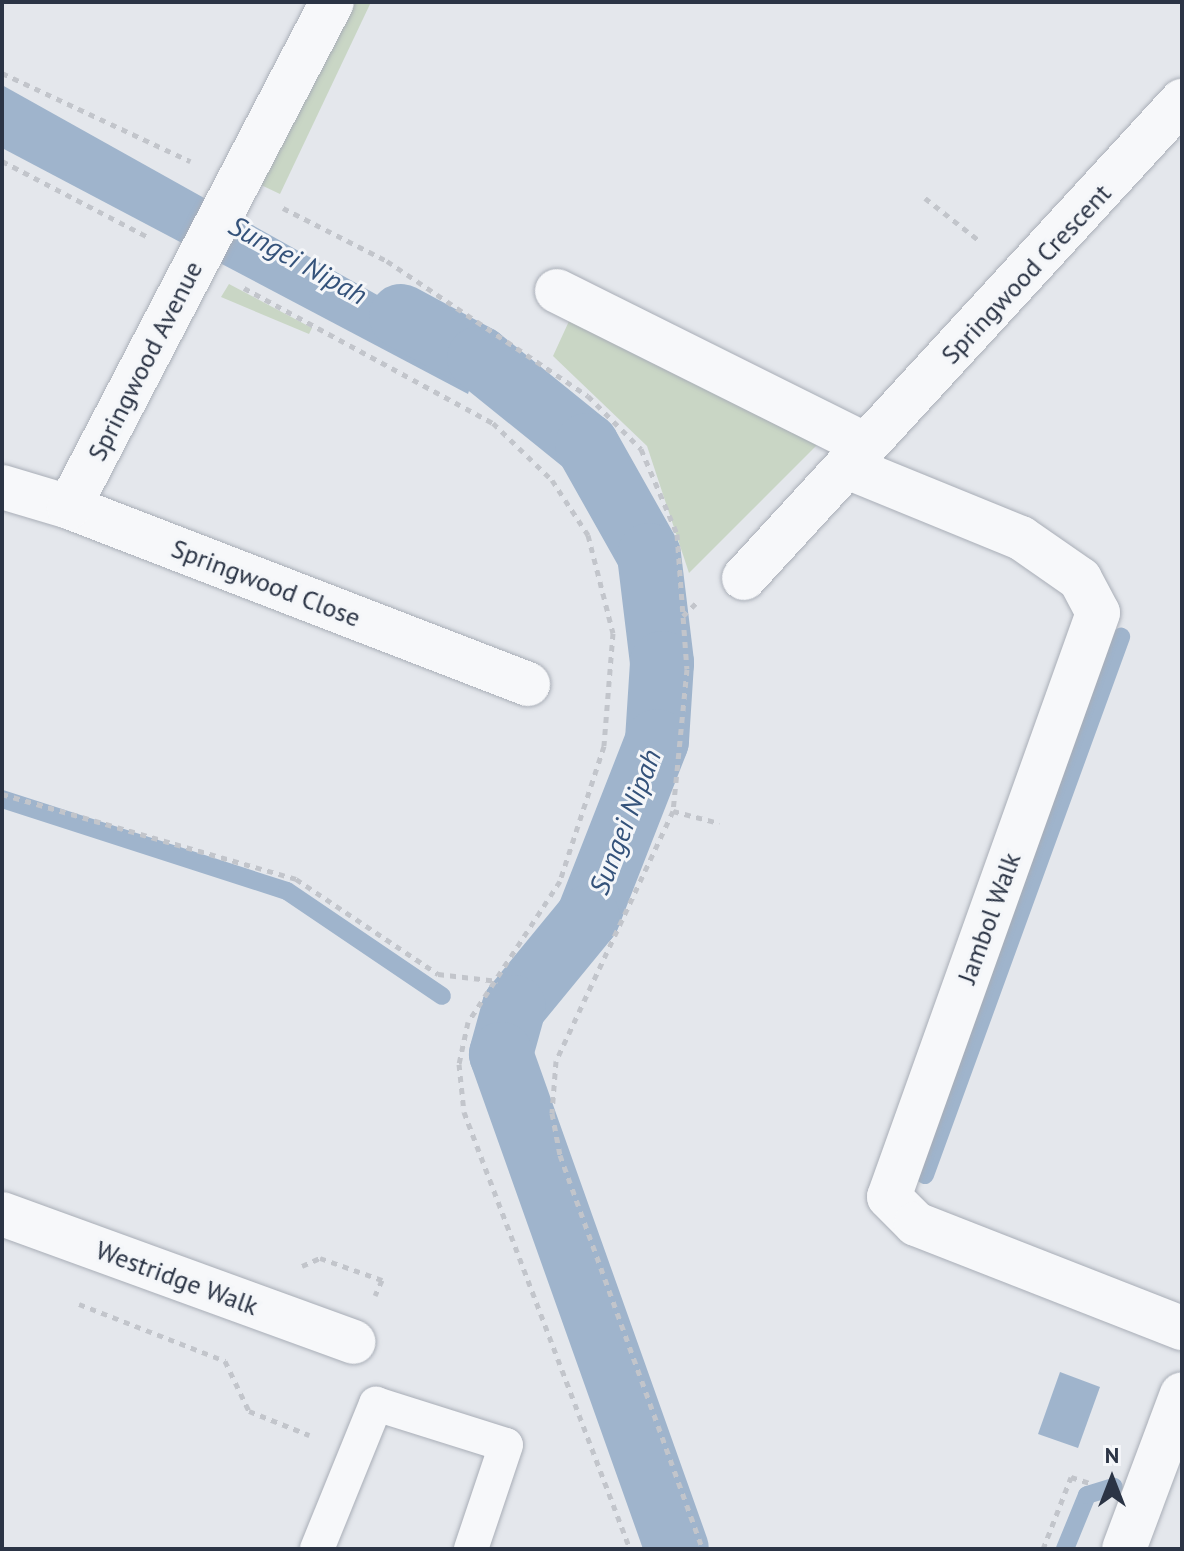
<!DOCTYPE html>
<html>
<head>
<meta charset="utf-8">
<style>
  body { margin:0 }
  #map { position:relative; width:1184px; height:1551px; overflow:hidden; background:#e4e7ec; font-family:"PT Sans",sans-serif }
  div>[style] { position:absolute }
  .green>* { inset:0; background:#c9d6c5 }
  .water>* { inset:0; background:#9fb4cc }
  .stream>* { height:18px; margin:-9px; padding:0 9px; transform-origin:9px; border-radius:9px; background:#9fb4cc }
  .canal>* { height:64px; margin:-32px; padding:0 32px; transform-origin:32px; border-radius:32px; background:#9fb4cc }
  .path>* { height:5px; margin-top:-2.5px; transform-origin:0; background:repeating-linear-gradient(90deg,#c2c5cb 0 6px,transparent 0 12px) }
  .roads { filter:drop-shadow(0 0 2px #a9aeb7) drop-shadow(0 0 2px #a9aeb7) }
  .lane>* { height:34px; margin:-17px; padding:0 17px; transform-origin:17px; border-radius:17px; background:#f7f8fa }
  .street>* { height:44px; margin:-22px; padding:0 22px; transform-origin:22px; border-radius:22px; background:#f7f8fa }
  span { translate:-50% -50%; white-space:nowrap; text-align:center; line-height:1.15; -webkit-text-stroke:6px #f4f6f9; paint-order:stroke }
  .street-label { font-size:26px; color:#2b3445 }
  .water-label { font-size:28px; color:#34527a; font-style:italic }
  .frame { position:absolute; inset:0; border:4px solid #2b3445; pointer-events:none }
  .north { position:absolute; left:1072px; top:1439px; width:80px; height:80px; -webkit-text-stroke:6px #f4f6f9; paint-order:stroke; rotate:0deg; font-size:22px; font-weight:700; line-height:32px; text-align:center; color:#2b3445 }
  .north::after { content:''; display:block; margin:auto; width:28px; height:36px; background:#2b3445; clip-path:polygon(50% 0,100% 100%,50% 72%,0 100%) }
</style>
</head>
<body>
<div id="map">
  <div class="green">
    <div style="clip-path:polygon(350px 2px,371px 2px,280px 194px,261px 185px)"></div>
    <div style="clip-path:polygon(229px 284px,312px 328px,309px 334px,221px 297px)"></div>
    <div style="clip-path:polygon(570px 319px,819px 443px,689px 573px,647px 446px,553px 356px)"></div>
  </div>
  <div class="water">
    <div style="clip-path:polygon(2px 85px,481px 353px,468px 394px,2px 148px)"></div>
    <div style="clip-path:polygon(1060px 1372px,1100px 1387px,1078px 1448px,1038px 1434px)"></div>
  </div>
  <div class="stream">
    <div style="left:2px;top:799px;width:299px;rotate:17.9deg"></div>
    <div style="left:287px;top:891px;width:187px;rotate:34.1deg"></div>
    <div style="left:925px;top:1175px;width:573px;rotate:-69.98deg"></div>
    <div style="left:1065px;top:1549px;width:58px;rotate:-67.8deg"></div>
    <div style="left:1087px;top:1495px;width:28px;rotate:-17deg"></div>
  </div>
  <div class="canal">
    <div style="left:401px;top:316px;width:89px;rotate:28.3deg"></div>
    <div style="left:479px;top:358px;width:139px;rotate:38.9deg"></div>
    <div style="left:587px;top:445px;width:126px;rotate:60.6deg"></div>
    <div style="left:649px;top:555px;width:109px;rotate:83.1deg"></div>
    <div style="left:662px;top:663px;width:78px;rotate:93.7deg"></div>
    <div style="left:657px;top:741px;width:189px;rotate:111.4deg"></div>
    <div style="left:588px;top:917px;width:117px;rotate:129.4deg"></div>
    <div style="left:514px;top:1007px;width:49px;rotate:105.5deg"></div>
    <div style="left:501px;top:1054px;width:525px;rotate:70.43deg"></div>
  </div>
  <div class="path">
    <div style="left:2px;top:73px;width:208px;rotate:25.1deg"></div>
    <div style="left:2px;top:161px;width:167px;rotate:27.5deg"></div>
    <div style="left:925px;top:198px;width:71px;rotate:38.2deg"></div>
    <div style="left:283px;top:208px;width:117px;rotate:27deg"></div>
    <div style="left:387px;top:261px;width:242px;rotate:33.9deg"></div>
    <div style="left:588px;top:396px;width:75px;rotate:45deg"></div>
    <div style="left:641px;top:449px;width:92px;rotate:67deg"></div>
    <div style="left:677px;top:534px;width:135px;rotate:85.8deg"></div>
    <div style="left:687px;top:669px;width:143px;rotate:95.6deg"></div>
    <div style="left:673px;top:811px;width:276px;rotate:115.1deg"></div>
    <div style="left:556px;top:1061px;width:52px;rotate:94.4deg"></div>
    <div style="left:552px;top:1113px;width:43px;rotate:79.2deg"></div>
    <div style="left:560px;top:1155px;width:419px;rotate:70.1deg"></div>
    <div style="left:244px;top:288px;width:283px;rotate:28.5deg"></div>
    <div style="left:493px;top:423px;width:82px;rotate:44deg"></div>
    <div style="left:552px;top:480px;width:66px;rotate:56.8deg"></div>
    <div style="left:588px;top:535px;width:101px;rotate:75.7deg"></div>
    <div style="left:613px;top:633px;width:113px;rotate:94.6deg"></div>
    <div style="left:604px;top:746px;width:142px;rotate:108.1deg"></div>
    <div style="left:560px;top:881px;width:168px;rotate:123.1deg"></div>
    <div style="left:468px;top:1022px;width:43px;rotate:102.1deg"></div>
    <div style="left:459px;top:1064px;width:48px;rotate:84.1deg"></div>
    <div style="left:464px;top:1112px;width:467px;rotate:69.2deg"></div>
    <div style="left:683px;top:616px;width:21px;rotate:-45deg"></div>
    <div style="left:2px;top:794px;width:306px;rotate:16.1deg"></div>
    <div style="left:296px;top:879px;width:171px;rotate:33.8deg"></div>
    <div style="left:438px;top:974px;width:60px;rotate:6.7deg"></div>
    <div style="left:673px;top:811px;width:48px;rotate:14.6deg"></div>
    <div style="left:302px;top:1266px;width:20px;rotate:-24deg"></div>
    <div style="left:320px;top:1258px;width:66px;rotate:19.5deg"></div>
    <div style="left:382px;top:1280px;width:17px;rotate:114deg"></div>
    <div style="left:79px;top:1304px;width:157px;rotate:21.3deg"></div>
    <div style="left:225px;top:1361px;width:55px;rotate:64.4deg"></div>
    <div style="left:249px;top:1411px;width:65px;rotate:21.8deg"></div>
    <div style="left:1043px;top:1549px;width:77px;rotate:-68.7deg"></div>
    <div style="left:1071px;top:1477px;width:20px;rotate:18deg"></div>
  </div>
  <div class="roads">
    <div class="lane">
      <div style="left:317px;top:1549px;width:157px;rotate:-67.9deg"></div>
      <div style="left:376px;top:1404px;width:136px;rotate:17.5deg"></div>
      <div style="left:506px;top:1445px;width:110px;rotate:108.6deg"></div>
    </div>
    <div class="street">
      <div style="left:557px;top:291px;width:345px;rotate:26.5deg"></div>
      <div style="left:847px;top:467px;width:188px;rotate:22.2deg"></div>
      <div style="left:1021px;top:538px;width:72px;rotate:34.8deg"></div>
      <div style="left:1080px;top:579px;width:38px;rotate:62deg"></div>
      <div style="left:1098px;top:613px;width:620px;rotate:109.69deg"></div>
      <div style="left:889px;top:1197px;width:38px;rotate:45deg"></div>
      <div style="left:916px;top:1224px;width:286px;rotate:21.4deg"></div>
      <div style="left:2px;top:487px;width:70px;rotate:16.6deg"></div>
      <div style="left:69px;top:507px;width:492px;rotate:21.1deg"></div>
      <div style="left:69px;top:507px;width:569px;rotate:-62.49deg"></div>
      <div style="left:744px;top:578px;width:648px;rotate:-47.44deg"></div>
      <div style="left:2px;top:1214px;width:374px;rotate:20deg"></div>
      <div style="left:1124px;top:1549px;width:165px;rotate:-69.5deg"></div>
    </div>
  </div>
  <div class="street-label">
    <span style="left:1026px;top:274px;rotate:-47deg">Springwood Crescent</span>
    <span style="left:145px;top:361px;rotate:-63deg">Springwood Avenue</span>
    <span style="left:266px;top:583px;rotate:21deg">Springwood Close</span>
    <span style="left:989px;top:918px;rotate:-70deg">Jambol Walk</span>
    <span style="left:177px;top:1278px;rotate:20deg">Westridge Walk</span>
  </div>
  <div class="water-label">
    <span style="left:298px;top:260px;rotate:29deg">Sungei Nipah</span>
    <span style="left:625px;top:822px;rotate:-69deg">Sungei Nipah</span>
  </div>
  <div class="frame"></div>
  <div class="north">N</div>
</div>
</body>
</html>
